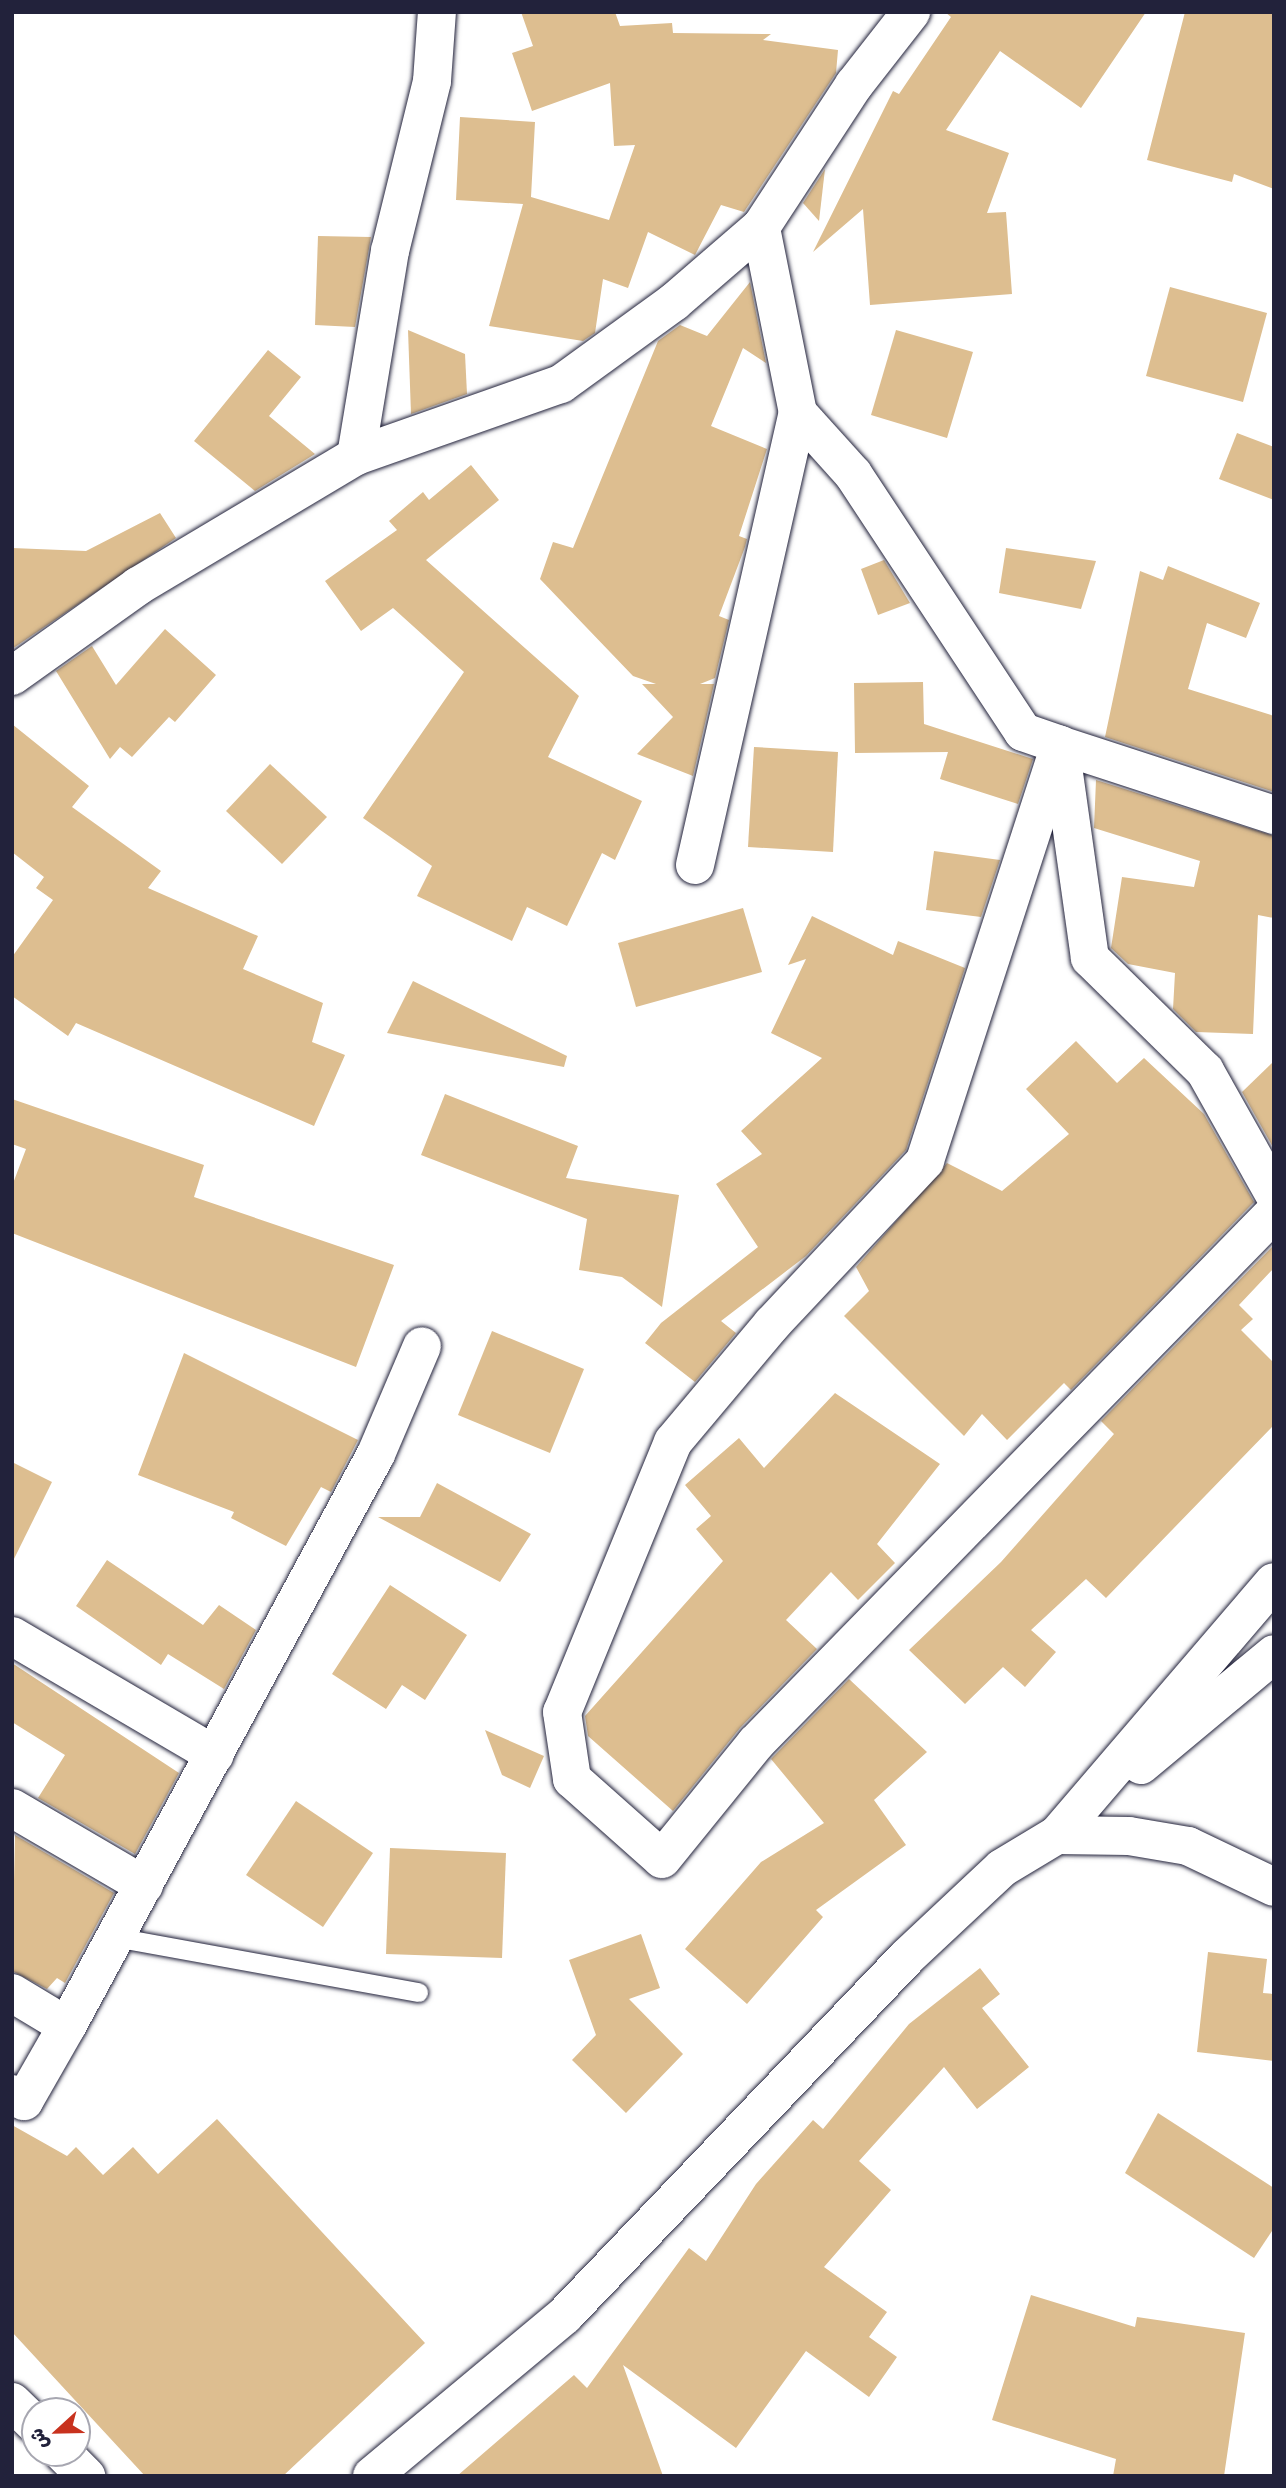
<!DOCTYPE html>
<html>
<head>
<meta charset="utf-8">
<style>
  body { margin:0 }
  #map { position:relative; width:1286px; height:2488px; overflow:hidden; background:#fff; font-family:"Patrick Hand","Playpen Sans Arabic",sans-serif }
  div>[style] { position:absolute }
  .building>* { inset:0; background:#ddbe90 }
  .roads { filter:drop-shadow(0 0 2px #22223b) drop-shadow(0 0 2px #22223b) }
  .service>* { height:19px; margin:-9.5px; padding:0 9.5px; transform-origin:9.5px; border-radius:9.5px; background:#fff }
  .minor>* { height:38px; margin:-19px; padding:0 19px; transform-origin:19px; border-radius:19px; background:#fff }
  .secondary>* { height:38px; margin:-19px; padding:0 19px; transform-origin:19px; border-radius:19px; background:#fff }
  span { translate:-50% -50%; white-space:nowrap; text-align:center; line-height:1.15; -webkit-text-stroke:5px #fff; paint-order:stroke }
  .frame { position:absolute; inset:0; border:14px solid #22223b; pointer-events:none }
  .north { position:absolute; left:21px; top:2397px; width:70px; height:70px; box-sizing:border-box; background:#fff; border:2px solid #a7a7b1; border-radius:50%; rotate:248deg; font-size:19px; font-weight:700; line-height:28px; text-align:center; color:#22223b }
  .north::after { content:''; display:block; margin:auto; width:24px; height:32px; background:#c8321e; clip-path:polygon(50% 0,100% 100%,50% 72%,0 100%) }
</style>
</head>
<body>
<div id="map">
  <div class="building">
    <div style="clip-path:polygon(521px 12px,615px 12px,620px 26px,672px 23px,673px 33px,771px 34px,763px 40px,838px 50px,836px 73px,744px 212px,721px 205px,695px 255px,648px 232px,628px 288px,603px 279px,595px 333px,583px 341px,489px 326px,523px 204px,456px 200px,460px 117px,535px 122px,531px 197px,609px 220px,635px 145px,614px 146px,610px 83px,532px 111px,512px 53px,533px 46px)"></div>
    <div style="clip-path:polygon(945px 12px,1146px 12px,1081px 108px,1000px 51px,946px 130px,1009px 153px,987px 213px,1006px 212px,1012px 294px,870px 305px,863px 209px,813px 252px,893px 91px,899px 94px,951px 17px)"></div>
    <div style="clip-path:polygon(1185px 12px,1274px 12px,1274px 189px,1234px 174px,1232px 182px,1147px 160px)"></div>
    <div style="clip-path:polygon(825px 169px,819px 221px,803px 203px)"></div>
    <div style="clip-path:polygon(318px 236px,371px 237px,355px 327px,315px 325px)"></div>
    <div style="clip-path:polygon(750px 282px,766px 363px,743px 348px,711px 426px,767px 449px,739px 536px,747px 539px,745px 547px,719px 616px,729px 620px,715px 678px,700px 684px,714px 684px,693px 776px,637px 754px,673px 717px,642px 684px,656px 684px,633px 676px,540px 579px,553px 542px,573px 548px,658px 341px,680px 325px,707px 336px)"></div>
    <div style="clip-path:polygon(1170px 287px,1267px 313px,1243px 402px,1146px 376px)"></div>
    <div style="clip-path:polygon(408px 330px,465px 354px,467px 394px,411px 414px)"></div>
    <div style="clip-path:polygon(896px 330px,973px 352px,947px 438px,871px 415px)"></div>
    <div style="clip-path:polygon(268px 350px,301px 377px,269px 416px,315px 454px,255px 491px,194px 441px)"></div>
    <div style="clip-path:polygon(1237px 433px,1274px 447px,1274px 500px,1219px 479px)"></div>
    <div style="clip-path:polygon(471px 465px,499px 500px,426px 560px,579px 696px,548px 757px,642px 801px,615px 860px,602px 853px,567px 926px,527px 907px,512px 941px,417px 896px,432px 866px,363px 818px,464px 672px,393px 608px,361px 631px,325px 581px,397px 530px,389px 521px,423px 492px,429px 500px)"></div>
    <div style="clip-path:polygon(160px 513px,176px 538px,12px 649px,12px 548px,86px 551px)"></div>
    <div style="clip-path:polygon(1006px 548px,1096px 561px,1081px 609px,999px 593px)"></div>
    <div style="clip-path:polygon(884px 560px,910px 603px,878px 615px,861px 569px)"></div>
    <div style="clip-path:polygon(1168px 566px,1260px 603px,1246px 638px,1207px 623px,1188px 689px,1274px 716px,1274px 792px,1105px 737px,1140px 571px,1163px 580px)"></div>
    <div style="clip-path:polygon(165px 629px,216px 675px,175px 722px,169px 717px,132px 757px,120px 747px,110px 759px,56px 671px,92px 646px,116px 685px)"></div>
    <div style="clip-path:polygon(923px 682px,924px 724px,1033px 759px,1018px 804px,940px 779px,948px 752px,855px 753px,854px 683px)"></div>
    <div style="clip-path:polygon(12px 724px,89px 786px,72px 807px,161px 871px,148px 888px,258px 936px,243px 969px,323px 1003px,312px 1042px,345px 1055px,314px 1126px,76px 1023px,68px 1036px,12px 996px,12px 957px,53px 900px,36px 888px,44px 877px,12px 852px)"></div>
    <div style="clip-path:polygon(754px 747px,838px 752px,833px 852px,748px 847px)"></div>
    <div style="clip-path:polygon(270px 764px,327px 817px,282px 864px,226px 811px)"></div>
    <div style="clip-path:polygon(1096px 780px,1274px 836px,1274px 918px,1258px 915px,1253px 1034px,1196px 1032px,1173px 1009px,1175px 973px,1128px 964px,1111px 948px,1122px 877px,1194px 887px,1200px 861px,1094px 828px)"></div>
    <div style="clip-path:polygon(934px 851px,1000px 860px,981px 917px,926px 910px)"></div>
    <div style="clip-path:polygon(743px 908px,762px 972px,636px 1007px,618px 943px)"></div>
    <div style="clip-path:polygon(812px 916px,893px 955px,898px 941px,965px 968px,906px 1150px,806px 1256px,721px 1321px,736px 1333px,695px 1382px,645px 1343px,661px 1323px,758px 1247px,716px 1184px,762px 1154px,741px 1131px,822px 1058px,771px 1033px,806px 959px,788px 965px)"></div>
    <div style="clip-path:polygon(413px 981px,567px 1056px,564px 1067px,387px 1033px)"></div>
    <div style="clip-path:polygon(1076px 1041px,1117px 1083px,1144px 1058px,1204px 1114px,1254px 1202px,1071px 1390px,1064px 1383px,1007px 1440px,982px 1414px,964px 1436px,844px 1316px,869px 1291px,856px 1267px,947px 1163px,1002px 1191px,1069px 1134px,1026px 1089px)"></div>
    <div style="clip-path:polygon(1274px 1061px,1274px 1149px,1242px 1092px)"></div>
    <div style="clip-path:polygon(445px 1094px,578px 1146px,566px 1178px,679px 1195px,662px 1307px,622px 1277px,579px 1270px,587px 1219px,421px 1155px)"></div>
    <div style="clip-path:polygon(12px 1099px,204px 1165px,194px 1197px,394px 1265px,356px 1367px,12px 1233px,12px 1186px,26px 1149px,12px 1144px)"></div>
    <div style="clip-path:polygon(1274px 1245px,1274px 1268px,1239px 1305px,1253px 1319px,1241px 1330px,1274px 1363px,1274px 1425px,1106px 1598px,1086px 1579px,1031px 1630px,1056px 1652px,1025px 1687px,1003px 1667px,965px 1704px,909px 1650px,1001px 1562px,1114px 1434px,1101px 1421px)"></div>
    <div style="clip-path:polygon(492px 1331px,584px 1369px,550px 1453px,458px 1415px)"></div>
    <div style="clip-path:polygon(184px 1353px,358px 1440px,331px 1492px,321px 1487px,286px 1546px,231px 1518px,234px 1512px,138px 1475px)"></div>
    <div style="clip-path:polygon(835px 1393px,940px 1464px,877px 1544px,895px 1563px,858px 1600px,831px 1572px,786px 1620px,817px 1649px,740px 1728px,673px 1811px,588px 1736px,585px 1716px,723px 1561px,696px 1529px,711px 1516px,685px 1485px,739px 1438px,764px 1468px)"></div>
    <div style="clip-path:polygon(12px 1462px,52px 1482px,12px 1563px)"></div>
    <div style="clip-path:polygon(437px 1483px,531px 1534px,500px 1582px,378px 1517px,420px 1517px)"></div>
    <div style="clip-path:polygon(107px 1560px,203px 1625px,219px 1605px,256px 1630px,224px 1689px,168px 1654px,161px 1665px,76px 1606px)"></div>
    <div style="clip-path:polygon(390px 1585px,467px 1635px,425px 1700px,402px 1685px,386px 1709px,332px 1674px)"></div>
    <div style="clip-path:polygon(12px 1663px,179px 1773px,135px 1854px,38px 1798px,65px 1755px,12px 1722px)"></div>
    <div style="clip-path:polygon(849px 1679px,927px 1752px,874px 1800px,906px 1845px,816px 1910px,823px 1917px,747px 2004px,685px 1949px,761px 1862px,824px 1823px,771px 1759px)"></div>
    <div style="clip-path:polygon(485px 1730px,544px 1756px,530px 1788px,502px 1775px)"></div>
    <div style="clip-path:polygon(296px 1801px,373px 1853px,323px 1927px,246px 1875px)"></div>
    <div style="clip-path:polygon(15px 1835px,114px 1893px,65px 1983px,57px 1978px,47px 1989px,12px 1971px)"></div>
    <div style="clip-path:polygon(390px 1848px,506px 1853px,502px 1958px,386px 1954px)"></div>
    <div style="clip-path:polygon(641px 1934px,660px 1988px,629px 1999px,683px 2054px,626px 2113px,572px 2060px,596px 2035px,569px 1960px)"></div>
    <div style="clip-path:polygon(1208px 1952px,1267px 1959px,1263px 1993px,1274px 1994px,1274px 2061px,1197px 2052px)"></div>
    <div style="clip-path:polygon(980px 1968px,1000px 1994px,982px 2008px,1029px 2067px,977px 2109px,944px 2067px,859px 2161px,891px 2190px,824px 2267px,887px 2312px,869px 2337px,897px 2357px,869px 2397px,806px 2351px,736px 2448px,623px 2365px,663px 2476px,457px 2476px,574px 2375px,587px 2388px,689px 2248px,706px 2261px,756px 2184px,813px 2120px,823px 2129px,909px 2024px)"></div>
    <div style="clip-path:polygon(1158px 2113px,1274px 2188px,1274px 2228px,1254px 2258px,1125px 2173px)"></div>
    <div style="clip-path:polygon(217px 2119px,425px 2343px,283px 2476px,145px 2476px,12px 2332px,12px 2125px,67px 2156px,76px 2147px,103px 2175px,133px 2147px,158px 2174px)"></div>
    <div style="clip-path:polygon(1031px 2295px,1135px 2327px,1137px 2317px,1245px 2333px,1224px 2476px,1113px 2476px,1116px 2459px,992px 2420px)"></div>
  </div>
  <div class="roads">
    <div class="service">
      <div style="left:115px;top:1937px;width:308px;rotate:10.3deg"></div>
    </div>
    <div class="minor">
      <div style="left:798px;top:413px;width:82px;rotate:48deg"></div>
      <div style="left:853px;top:474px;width:309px;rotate:56.6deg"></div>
      <div style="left:1023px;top:732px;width:39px;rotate:19deg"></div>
      <div style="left:1060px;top:745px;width:215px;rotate:82deg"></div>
      <div style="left:1090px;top:958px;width:161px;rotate:44.5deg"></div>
      <div style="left:1205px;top:1071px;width:141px;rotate:60.7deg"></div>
      <div style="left:356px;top:456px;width:208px;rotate:-80.6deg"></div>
      <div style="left:390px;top:251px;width:175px;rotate:-76.1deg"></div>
      <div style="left:432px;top:81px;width:69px;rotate:-85.9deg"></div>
      <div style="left:12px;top:676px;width:155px;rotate:-35.5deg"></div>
      <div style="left:138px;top:586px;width:254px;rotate:-30.8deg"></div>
      <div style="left:356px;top:456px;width:217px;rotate:-19.4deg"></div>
      <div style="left:561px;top:384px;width:140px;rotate:-36deg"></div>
      <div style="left:674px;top:302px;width:115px;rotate:-40.8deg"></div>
      <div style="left:761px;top:227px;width:170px;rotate:-56.8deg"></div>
      <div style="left:854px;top:85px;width:93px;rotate:-52deg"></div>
      <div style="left:1274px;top:815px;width:225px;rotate:-161.9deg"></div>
      <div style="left:1060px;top:745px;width:437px;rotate:108deg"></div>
      <div style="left:925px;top:1161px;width:224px;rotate:133.2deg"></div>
      <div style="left:772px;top:1324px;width:154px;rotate:130deg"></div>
      <div style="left:673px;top:1442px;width:292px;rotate:112.3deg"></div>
      <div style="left:562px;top:1712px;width:68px;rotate:81.5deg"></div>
      <div style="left:572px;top:1779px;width:120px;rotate:41.6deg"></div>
      <div style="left:662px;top:1859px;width:149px;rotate:-51deg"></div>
      <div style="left:756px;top:1743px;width:741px;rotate:-45.66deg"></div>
      <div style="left:695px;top:865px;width:464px;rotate:-77.2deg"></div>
      <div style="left:798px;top:413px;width:190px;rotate:-101.3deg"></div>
      <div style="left:12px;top:1636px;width:235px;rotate:30.4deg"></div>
      <div style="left:1141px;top:1765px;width:173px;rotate:-39.8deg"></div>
      <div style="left:12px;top:1808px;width:153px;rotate:30.3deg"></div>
      <div style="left:1057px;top:1835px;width:333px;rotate:-49.4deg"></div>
      <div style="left:12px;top:1993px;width:64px;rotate:31deg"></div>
      <div style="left:67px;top:2026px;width:650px;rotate:-61.62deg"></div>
      <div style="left:376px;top:1454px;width:117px;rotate:-66.9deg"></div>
      <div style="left:12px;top:2094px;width:14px;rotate:30deg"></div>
      <div style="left:24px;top:2101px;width:86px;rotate:-60.2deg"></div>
      <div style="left:12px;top:2402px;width:32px;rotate:44deg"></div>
      <div style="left:63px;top:2453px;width:33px;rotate:45deg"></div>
    </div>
    <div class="secondary">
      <div style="left:372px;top:2476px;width:251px;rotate:-39.8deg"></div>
      <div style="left:565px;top:2315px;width:495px;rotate:-46.3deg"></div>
      <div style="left:907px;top:1957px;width:130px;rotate:-43.1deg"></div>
      <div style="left:1002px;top:1868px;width:64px;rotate:-31deg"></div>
      <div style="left:1057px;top:1835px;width:72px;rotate:0.8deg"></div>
      <div style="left:1129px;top:1836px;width:60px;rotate:9.6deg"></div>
      <div style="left:1188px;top:1846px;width:95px;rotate:25.5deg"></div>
    </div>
  </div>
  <div class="frame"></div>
  <div class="north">ش</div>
</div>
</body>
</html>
